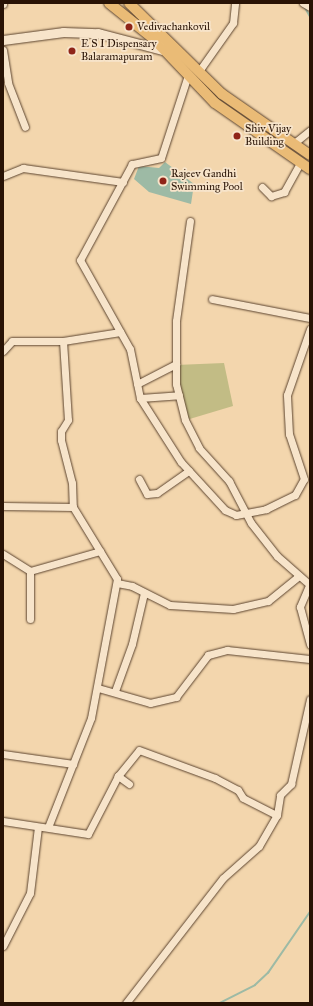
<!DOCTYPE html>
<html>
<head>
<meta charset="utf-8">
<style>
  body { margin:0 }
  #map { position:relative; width:313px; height:1006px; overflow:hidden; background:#f3d6ad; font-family:"IM FELL Great Primer",serif }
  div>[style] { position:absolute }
  .green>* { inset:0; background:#c2bc85 }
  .water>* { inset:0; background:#9dbaa5 }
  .stream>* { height:1.5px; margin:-0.75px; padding:0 0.75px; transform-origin:0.75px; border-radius:0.75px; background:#9dbaa5 }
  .roads { filter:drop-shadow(0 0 1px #5c442f) drop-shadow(0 0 1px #5c442f) }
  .minor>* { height:7px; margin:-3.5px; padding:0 3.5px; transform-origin:3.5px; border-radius:3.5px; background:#f7e4ca }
  .secondary>* { height:9px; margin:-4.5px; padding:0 4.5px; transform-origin:4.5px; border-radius:4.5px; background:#f7e4ca }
  .primary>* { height:10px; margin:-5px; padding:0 5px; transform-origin:5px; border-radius:5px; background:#eabb76 }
  .dots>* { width:11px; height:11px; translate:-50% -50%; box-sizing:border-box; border:2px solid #f7e4ca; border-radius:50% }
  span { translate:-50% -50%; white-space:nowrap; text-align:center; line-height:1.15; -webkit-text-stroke:3.5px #f7e4ca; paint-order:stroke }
  .poi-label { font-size:11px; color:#291305 }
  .left { translate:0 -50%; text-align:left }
  .frame { position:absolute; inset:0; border:4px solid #291305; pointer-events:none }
</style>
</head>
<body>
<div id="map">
  <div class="green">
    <div style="clip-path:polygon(224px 363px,233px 406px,183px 421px,176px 365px)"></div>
  </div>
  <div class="water">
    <div style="clip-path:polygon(165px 162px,194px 184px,191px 204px,149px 192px,134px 179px,139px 166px,159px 168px)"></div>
  </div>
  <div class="stream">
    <div style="left:305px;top:7px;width:10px;rotate:61deg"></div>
    <div style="left:220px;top:1003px;width:39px;rotate:-27deg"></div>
    <div style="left:255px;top:985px;width:18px;rotate:-43deg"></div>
    <div style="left:268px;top:973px;width:74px;rotate:-55.5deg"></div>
  </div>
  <div class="roads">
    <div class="minor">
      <div style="left:303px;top:3px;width:8px;rotate:30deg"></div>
      <div style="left:3px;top:4px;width:1px;rotate:-90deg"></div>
      <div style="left:3px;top:50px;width:33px;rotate:81deg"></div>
      <div style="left:8px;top:83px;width:47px;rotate:68.9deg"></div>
      <div style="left:199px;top:71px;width:59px;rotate:-54.7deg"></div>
      <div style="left:233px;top:23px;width:20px;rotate:-84deg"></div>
      <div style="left:188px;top:75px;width:87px;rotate:108deg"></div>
      <div style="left:161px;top:158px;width:30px;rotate:168deg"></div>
      <div style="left:132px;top:164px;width:109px;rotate:118.4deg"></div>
      <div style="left:80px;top:260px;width:102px;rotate:60.7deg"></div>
      <div style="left:130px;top:349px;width:50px;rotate:78.5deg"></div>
      <div style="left:140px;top:398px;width:76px;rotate:57.4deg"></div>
      <div style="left:181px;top:462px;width:65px;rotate:47.5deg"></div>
      <div style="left:225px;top:510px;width:12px;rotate:24deg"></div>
      <div style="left:236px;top:515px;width:31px;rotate:-11deg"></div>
      <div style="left:266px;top:509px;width:32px;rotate:-26deg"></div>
      <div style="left:295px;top:495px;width:18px;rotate:-61deg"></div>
      <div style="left:304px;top:479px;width:47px;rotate:-108.4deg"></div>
      <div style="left:289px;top:434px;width:39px;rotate:-93deg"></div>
      <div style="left:287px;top:395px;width:70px;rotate:-70.8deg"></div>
      <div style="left:293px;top:144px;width:22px;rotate:-39deg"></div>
      <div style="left:3px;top:176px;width:22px;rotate:-22deg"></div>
      <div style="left:23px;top:168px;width:101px;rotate:8deg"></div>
      <div style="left:262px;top:187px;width:13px;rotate:45deg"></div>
      <div style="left:271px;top:196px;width:14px;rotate:-17deg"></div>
      <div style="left:284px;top:192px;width:33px;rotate:-61deg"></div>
      <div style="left:190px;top:221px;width:101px;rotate:98deg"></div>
      <div style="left:176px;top:321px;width:63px;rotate:90deg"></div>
      <div style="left:176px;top:384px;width:37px;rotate:76deg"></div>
      <div style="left:185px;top:420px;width:31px;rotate:63deg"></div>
      <div style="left:199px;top:448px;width:45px;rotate:47.7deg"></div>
      <div style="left:229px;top:481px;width:47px;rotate:62.4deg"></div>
      <div style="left:251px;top:523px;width:42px;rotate:51.8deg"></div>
      <div style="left:277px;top:556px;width:43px;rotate:41.2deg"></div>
      <div style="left:212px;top:299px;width:100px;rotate:11deg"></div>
      <div style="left:63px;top:341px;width:79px;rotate:86.4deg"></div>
      <div style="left:68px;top:420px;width:13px;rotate:122deg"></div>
      <div style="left:61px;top:431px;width:9px;rotate:90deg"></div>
      <div style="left:61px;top:440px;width:44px;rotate:75.7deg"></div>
      <div style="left:72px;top:483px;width:24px;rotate:88deg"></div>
      <div style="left:3px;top:351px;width:13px;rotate:-48deg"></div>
      <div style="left:12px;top:341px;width:51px"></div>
      <div style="left:63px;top:341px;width:58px;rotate:-9deg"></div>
      <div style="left:137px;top:384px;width:44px;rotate:-27.1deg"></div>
      <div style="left:140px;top:398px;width:39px;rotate:-4deg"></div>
      <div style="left:139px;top:479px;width:17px;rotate:62deg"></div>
      <div style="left:147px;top:494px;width:10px;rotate:-6deg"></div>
      <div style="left:157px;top:493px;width:39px;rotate:-35deg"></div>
      <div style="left:3px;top:506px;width:70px;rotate:0.8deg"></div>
      <div style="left:73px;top:507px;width:84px;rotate:58.6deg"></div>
      <div style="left:117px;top:579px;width:141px;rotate:100.6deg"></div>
      <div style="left:91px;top:718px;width:117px;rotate:111.5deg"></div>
      <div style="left:3px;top:554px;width:32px;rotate:32deg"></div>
      <div style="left:30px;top:571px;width:73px;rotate:-15.9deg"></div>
      <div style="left:117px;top:583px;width:15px;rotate:11deg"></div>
      <div style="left:132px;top:586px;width:42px;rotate:26.6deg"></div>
      <div style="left:170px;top:605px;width:63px;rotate:3.6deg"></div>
      <div style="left:233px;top:609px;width:36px;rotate:-13deg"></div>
      <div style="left:268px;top:601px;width:40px;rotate:-39deg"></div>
      <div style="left:310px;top:583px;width:26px;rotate:113deg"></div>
      <div style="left:300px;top:607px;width:39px;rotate:75deg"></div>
      <div style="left:30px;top:619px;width:48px;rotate:-90deg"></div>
      <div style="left:98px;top:688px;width:54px;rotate:16.1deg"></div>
      <div style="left:150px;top:703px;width:27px;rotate:-13deg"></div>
      <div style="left:176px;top:697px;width:53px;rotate:-52.7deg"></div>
      <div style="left:208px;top:655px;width:20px;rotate:-15deg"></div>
      <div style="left:227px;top:650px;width:83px;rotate:6.2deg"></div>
      <div style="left:115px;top:691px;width:50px;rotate:-70.1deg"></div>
      <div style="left:132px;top:644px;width:52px;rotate:-76.8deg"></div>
      <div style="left:3px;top:754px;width:71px;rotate:8.1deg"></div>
      <div style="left:129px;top:784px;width:14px;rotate:-144deg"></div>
      <div style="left:118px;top:776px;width:33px;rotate:-51deg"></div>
      <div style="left:139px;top:750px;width:81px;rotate:20.2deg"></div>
      <div style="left:215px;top:778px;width:26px;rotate:28deg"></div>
      <div style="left:238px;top:790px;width:9px;rotate:58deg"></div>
      <div style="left:243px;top:798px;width:38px;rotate:27deg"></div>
      <div style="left:3px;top:821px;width:86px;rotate:8.7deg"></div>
      <div style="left:88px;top:834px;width:65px;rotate:-62.7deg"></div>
      <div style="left:3px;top:946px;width:59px;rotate:-63deg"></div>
      <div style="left:30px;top:893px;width:66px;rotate:-83.1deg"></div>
      <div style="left:126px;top:1003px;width:158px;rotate:-52.2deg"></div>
      <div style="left:223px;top:878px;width:48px;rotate:-41.6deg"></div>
      <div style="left:259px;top:846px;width:36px;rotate:-60deg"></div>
      <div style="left:277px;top:815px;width:20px;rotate:-81deg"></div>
      <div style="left:280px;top:795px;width:16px;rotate:-45deg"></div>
      <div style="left:291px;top:784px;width:87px;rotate:-77.4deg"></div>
    </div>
    <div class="secondary">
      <div style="left:3px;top:40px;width:61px;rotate:-7.6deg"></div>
      <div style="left:63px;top:32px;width:35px;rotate:2deg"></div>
      <div style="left:98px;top:33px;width:74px;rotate:14.8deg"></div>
    </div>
    <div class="primary">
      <div style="left:109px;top:3px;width:58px;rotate:38.7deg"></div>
      <div style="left:154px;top:39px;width:88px;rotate:46.4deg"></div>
      <div style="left:215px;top:103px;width:116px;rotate:34.8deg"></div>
      <div style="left:129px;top:3px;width:130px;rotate:44.4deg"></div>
      <div style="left:222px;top:94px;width:107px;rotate:34.7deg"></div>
    </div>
  </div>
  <div class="dots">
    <div style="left:129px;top:27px;background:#8f2418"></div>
    <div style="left:72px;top:51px;background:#8f2418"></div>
    <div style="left:237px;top:136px;background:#8f2418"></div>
    <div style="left:163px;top:181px;background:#8f2418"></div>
  </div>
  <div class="poi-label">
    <span class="left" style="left:137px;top:27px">Vedivachankovil</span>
    <span class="left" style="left:81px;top:51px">E S I Dispensary<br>Balaramapuram</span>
    <span class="left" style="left:245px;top:136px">Shiv Vijay<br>Building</span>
    <span class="left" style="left:171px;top:181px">Rajeev Gandhi<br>Swimming Pool</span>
  </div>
  <div class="frame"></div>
</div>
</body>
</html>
